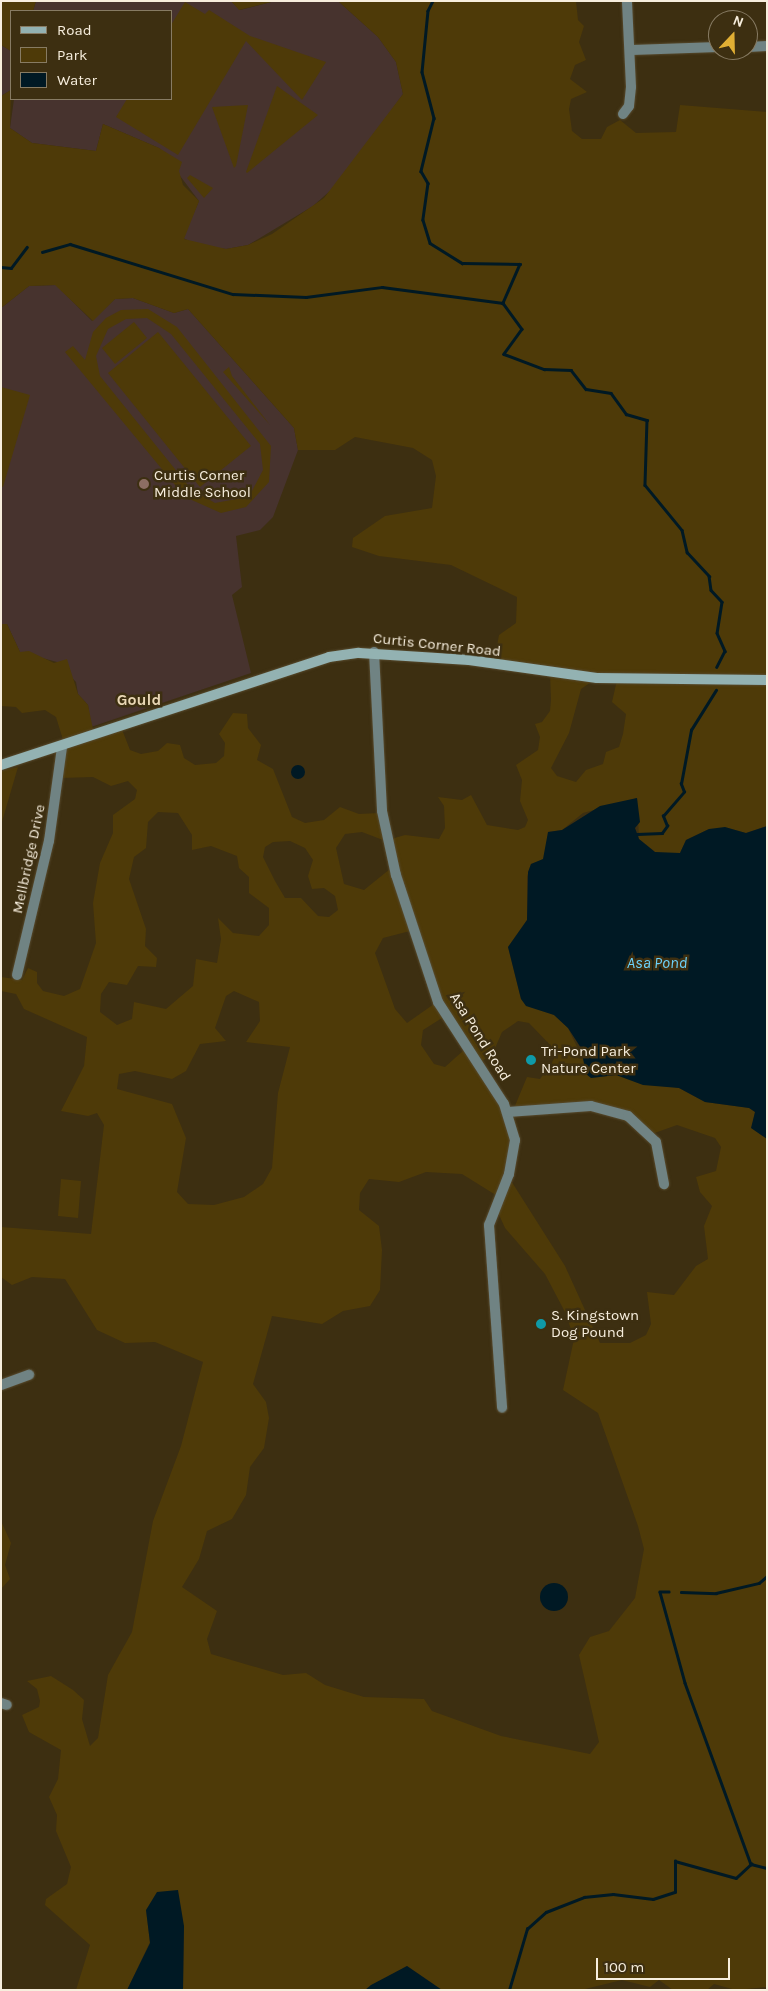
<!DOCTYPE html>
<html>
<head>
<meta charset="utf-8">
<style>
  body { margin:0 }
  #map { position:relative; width:768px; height:1991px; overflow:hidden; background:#3d2f11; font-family:Karla,sans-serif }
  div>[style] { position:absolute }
  .education>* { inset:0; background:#47332e }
  .green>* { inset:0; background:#4e3a08 }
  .water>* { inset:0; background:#001924 }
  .round { border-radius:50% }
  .stream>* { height:2.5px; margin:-1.25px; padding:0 1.25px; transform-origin:1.25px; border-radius:1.25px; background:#001924 }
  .roads { filter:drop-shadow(0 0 1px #574a2e) drop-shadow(0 0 1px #574a2e) }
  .street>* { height:10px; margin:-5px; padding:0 5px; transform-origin:5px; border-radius:5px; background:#708383 }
  .secondary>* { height:10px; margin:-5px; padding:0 5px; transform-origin:5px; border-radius:5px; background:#93b2b2 }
  .dots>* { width:14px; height:14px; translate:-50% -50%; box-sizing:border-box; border:2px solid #3d2f11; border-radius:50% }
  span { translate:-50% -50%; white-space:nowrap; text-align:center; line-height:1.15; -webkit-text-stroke:5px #3d2f11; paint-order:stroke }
  .poi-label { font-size:15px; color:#f7eedd }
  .left { translate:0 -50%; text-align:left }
  .street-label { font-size:15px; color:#f7eedd }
  .neighbourhood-label { font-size:16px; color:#e9d7b5; font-weight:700 }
  .water-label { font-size:16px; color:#6cd2fb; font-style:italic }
  .frame { position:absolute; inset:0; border:2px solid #f7eedd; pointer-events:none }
  .legend { position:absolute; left:10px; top:10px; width:162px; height:90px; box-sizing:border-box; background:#3d2f11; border:1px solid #877b63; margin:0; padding:6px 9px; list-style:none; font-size:15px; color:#f7eedd }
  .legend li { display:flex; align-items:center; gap:10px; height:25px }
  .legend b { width:25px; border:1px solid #877b63 }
  .north { position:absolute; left:708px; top:10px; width:50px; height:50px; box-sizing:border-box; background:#3d2f11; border:1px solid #877b63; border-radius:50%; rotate:21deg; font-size:14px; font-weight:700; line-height:20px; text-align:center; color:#f7eedd }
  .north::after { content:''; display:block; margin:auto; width:18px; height:22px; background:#e1af34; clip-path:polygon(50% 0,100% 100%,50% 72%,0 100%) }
  .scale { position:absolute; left:596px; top:1958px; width:134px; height:22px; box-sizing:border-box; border:2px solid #f7eedd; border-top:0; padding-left:6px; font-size:15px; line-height:18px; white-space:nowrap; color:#f7eedd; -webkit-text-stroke:4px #3d2f11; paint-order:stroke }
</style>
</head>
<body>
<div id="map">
  <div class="education">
    <div style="clip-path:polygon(36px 1px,231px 1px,240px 10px,275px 1px,338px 1px,378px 37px,396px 62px,403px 94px,341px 181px,313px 206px,248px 245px,226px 249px,200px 246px,183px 238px,199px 201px,159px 148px,103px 124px,96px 151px,32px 143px,10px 128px,14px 99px,171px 99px,171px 11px,33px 11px)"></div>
    <div style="clip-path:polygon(1px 45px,11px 51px,11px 90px,1px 96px)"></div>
    <div style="clip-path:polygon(56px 285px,92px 321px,115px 299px,133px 298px,174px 313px,188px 309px,294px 428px,298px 450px,273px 517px,260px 530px,236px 536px,242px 587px,232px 595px,251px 673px,91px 727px,88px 705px,78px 694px,76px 682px,57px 662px,20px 652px,7px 624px,1px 624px,1px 308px,29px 286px)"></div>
  </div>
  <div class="green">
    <div style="clip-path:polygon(1px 1px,36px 1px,33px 11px,11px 11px,11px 51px,1px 45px)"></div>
    <div style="clip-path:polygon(231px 1px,275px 1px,239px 10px)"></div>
    <div style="clip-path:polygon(evenodd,338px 1px,576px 1px,578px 20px,584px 26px,579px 42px,586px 60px,575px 65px,570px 79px,587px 92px,571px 99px,569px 109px,572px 131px,582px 139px,601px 139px,607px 127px,620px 120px,636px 133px,676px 132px,680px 105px,767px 112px,767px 826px,746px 833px,709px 829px,686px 840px,680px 853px,670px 854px,655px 852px,639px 839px,637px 798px,583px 813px,562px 830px,548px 832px,548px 849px,543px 860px,531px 864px,527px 877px,527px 920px,508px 947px,521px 999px,554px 1015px,568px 1028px,592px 1078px,616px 1075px,679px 1088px,705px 1102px,750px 1108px,755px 1112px,752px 1128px,767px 1139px,767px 1987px,736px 1990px,714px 1984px,707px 1990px,673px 1990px,659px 1980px,650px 1987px,622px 1980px,581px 1990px,442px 1990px,407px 1966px,365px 1990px,183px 1990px,184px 1926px,146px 1910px,150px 1942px,127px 1990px,76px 1990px,90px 1945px,45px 1905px,46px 1899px,67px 1884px,71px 1867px,56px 1831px,57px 1815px,49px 1797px,58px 1779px,61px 1750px,29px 1732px,22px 1715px,39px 1707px,40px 1701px,37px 1689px,27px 1681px,51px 1676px,73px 1690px,84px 1700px,82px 1719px,90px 1746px,98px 1738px,108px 1675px,132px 1632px,153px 1521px,181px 1446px,203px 1362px,155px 1342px,125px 1343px,97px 1330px,65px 1279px,32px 1277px,12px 1285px,1px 1277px,1px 1227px,91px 1234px,104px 1125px,97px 1113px,88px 1116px,61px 1111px,84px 1066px,87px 1037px,24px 1009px,16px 994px,1px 991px,1px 977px,22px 980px,28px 968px,37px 972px,37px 983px,43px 991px,64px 996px,80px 989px,96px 943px,93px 903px,100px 863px,113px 833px,113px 815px,135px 799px,137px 790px,128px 781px,111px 786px,93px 777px,61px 778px,64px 743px,56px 717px,45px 710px,22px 713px,16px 707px,1px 706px,1px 624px,7px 624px,20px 652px,29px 651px,54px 663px,67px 659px,78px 694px,88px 705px,94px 734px,121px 727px,130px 750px,141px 754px,158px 751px,167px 743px,180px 745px,184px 758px,195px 765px,216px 763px,224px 756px,225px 743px,219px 734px,233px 713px,247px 714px,248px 728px,261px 745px,257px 760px,273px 769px,292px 817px,305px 823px,324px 820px,340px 807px,359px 814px,379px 813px,384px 841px,405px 835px,439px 839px,445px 828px,444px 806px,438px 797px,462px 800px,471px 795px,487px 825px,518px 830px,525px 827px,528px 820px,520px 801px,522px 780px,516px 765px,538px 750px,540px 737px,535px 724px,542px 722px,550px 711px,551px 700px,550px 673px,494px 663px,499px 635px,516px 623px,517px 597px,451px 565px,379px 556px,352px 547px,353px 538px,385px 516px,432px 508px,436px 476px,432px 460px,413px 448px,355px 437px,335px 450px,298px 450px,294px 428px,188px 309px,174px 313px,133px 298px,115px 299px,93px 321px,55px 285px,29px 286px,1px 308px,1px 96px,11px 90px,10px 128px,32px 143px,96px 151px,103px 124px,159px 148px,182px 162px,179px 171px,183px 185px,199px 201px,184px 239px,226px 249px,248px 245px,272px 234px,324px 198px,403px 94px,396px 62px,378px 37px,338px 1px,597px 678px,617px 680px,612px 702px,626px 714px,623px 734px,619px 747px,606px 752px,603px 764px,586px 770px,576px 782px,557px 776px,551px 768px,569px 733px,581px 689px,597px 678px,338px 1px,158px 812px,178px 813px,192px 835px,192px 850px,211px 846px,237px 856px,239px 868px,249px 877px,249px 893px,269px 908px,269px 925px,259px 936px,233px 933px,218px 918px,221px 939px,217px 963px,196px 959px,193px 986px,166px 1009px,134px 1002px,132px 1019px,117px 1025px,100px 1012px,101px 994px,109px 982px,127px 985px,138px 966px,156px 967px,157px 958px,145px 946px,146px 929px,129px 879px,134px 857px,146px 848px,148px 822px,158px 812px,338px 1px,362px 832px,383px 840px,390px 869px,364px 890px,344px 884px,336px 848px,345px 834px,362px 832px,338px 1px,290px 841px,305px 848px,313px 860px,308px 876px,312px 889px,324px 888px,335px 896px,338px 910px,329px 917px,318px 916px,301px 898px,285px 898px,275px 881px,263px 857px,265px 847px,273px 842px,290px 841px,338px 1px,410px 931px,434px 1004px,407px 1023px,395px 1009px,375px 953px,383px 938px,410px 931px,338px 1px,234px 991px,259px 1002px,260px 1021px,246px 1042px,290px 1047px,278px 1093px,272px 1168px,263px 1184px,244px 1197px,214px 1205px,188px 1204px,177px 1192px,186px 1138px,172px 1104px,117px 1089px,119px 1074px,135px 1071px,172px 1079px,186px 1071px,200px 1044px,226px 1041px,215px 1028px,226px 996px,234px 991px,338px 1px,442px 1018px,464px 1050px,445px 1067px,434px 1064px,421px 1045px,423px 1030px,442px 1018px,338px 1px,518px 1021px,529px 1023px,553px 1048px,554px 1059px,540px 1079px,527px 1077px,512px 1113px,607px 1110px,649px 1135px,677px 1125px,715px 1138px,721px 1147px,716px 1171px,696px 1177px,700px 1192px,712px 1206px,704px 1226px,708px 1259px,696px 1266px,674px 1295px,647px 1292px,651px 1324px,646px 1335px,630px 1343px,600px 1343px,565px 1266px,508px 1176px,514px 1138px,500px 1102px,477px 1065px,493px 1053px,502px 1032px,518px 1021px,338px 1px,426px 1172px,462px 1174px,499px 1197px,496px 1208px,505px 1228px,545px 1274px,566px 1314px,574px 1339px,563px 1390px,598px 1413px,638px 1526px,644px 1549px,635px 1598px,609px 1631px,590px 1637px,579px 1655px,599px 1742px,590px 1754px,501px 1736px,432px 1711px,424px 1699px,364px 1697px,325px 1685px,306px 1673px,283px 1675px,211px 1654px,207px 1639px,217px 1611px,182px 1587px,199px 1559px,207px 1531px,232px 1519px,246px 1495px,250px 1467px,264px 1448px,269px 1418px,266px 1402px,253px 1384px,272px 1316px,322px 1324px,343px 1311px,370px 1306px,380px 1290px,382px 1250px,379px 1226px,359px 1210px,360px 1193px,369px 1179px,399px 1182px,426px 1172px)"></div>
    <div style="clip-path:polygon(185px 2px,205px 14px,209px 10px,250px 36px,326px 62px,302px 100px,246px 41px,178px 155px,116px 117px,127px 99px,171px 99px,171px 25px)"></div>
    <div style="clip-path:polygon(277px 86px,318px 115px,247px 173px,246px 172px)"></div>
    <div style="clip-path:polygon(248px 105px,236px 166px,234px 168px,212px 107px)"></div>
    <div style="clip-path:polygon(190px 175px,213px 188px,204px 198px,187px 178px)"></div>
    <div style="clip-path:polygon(evenodd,148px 309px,177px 327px,271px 446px,269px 482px,246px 507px,221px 513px,185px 497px,65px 352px,73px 346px,85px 360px,93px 332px,106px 318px,121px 310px,148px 309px,147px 318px,171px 334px,260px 444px,263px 470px,252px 491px,242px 498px,215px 503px,191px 489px,100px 376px,96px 356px,108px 329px,126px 319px,147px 318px)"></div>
    <div style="clip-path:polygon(134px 322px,147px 338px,115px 364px,102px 348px)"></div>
    <div style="clip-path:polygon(158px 332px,251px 446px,200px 487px,108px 373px)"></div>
    <div style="clip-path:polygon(229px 367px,232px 376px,270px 425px,223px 372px)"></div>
    <div style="clip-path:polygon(1px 387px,30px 395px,3px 487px,1px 486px)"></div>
    <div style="clip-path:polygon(18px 767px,1px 825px,1px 771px)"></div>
    <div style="clip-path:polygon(61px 1179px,81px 1181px,78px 1218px,58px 1216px)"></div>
    <div style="clip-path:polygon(1px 1521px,11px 1543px,5px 1565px,10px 1579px,1px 1589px)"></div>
  </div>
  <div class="water">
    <div class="round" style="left:291px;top:765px;width:14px;height:14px"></div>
    <div style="clip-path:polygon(637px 798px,640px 822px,635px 828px,639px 839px,655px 852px,680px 853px,686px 840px,709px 829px,725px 827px,746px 833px,767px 826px,767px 1139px,751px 1128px,755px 1112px,749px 1108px,705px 1102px,679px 1088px,643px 1085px,616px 1075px,591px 1078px,586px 1074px,581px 1048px,568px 1028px,554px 1015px,526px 1006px,521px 999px,508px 947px,527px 920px,528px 872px,531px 864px,543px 859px,548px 832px,562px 830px,600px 806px)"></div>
    <div class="round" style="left:540px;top:1583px;width:28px;height:28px"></div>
    <div style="clip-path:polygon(178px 1890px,184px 1926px,183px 1990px,127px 1990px,150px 1943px,146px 1910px,157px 1892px)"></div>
    <div style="clip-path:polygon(407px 1966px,442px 1990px,365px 1990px,371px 1985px)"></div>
  </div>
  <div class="stream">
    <div style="left:433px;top:1px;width:11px;rotate:117deg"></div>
    <div style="left:428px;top:11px;width:61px;rotate:95.6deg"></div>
    <div style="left:422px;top:72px;width:48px;rotate:75.4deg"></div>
    <div style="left:434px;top:118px;width:55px;rotate:103.8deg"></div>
    <div style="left:421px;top:171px;width:14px;rotate:60deg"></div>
    <div style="left:428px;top:183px;width:37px;rotate:98deg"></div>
    <div style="left:423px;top:220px;width:24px;rotate:73deg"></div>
    <div style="left:430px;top:243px;width:38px;rotate:32deg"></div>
    <div style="left:462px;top:263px;width:58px;rotate:1deg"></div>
    <div style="left:520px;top:264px;width:43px;rotate:113.6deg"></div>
    <div style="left:42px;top:252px;width:29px;rotate:-16deg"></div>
    <div style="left:70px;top:244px;width:170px;rotate:17.1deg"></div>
    <div style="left:233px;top:294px;width:73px;rotate:2.4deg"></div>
    <div style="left:306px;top:297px;width:77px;rotate:-7.5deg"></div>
    <div style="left:382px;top:287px;width:122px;rotate:7.5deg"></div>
    <div style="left:503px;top:303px;width:32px;rotate:54deg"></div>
    <div style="left:522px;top:329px;width:31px;rotate:126deg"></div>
    <div style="left:504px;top:354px;width:43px;rotate:20.6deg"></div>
    <div style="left:544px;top:369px;width:27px;rotate:2deg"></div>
    <div style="left:571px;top:370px;width:24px;rotate:52deg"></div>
    <div style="left:586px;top:389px;width:25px;rotate:9deg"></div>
    <div style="left:611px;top:393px;width:26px;rotate:54deg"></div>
    <div style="left:626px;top:414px;width:22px;rotate:16deg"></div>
    <div style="left:647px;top:420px;width:65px;rotate:91.8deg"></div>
    <div style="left:645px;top:485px;width:58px;rotate:50.6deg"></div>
    <div style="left:682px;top:530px;width:23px;rotate:77deg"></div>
    <div style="left:687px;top:552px;width:33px;rotate:47deg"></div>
    <div style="left:709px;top:576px;width:14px;rotate:82deg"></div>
    <div style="left:711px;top:590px;width:16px;rotate:47deg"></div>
    <div style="left:722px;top:602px;width:31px;rotate:99deg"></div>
    <div style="left:717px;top:633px;width:20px;rotate:66deg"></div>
    <div style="left:725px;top:651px;width:18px;rotate:117deg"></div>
    <div style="left:1px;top:267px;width:10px;rotate:6deg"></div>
    <div style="left:11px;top:268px;width:26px;rotate:-53deg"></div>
    <div style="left:637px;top:834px;width:25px;rotate:-2deg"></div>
    <div style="left:662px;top:833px;width:9px;rotate:-54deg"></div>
    <div style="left:667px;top:826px;width:11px;rotate:-112deg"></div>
    <div style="left:663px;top:816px;width:32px;rotate:-49deg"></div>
    <div style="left:684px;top:792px;width:9px;rotate:-111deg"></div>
    <div style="left:681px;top:784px;width:55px;rotate:-79.5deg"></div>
    <div style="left:691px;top:730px;width:47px;rotate:-58deg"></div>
    <div style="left:669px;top:1592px;width:9px;rotate:180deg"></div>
    <div style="left:660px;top:1592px;width:94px;rotate:74.6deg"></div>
    <div style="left:685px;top:1683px;width:193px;rotate:70deg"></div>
    <div style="left:681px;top:1592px;width:35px;rotate:2deg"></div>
    <div style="left:716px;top:1593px;width:44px;rotate:-13.1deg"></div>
    <div style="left:759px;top:1583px;width:11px;rotate:-41deg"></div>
    <div style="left:509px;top:1990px;width:64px;rotate:-73.6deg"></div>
    <div style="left:527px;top:1929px;width:25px;rotate:-42deg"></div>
    <div style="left:546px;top:1912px;width:41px;rotate:-21.5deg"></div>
    <div style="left:584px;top:1897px;width:29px;rotate:-6deg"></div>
    <div style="left:613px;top:1894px;width:40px;rotate:7.1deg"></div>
    <div style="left:653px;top:1899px;width:23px;rotate:-18deg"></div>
    <div style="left:675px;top:1892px;width:31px;rotate:-90deg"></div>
    <div style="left:675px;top:1861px;width:63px;rotate:15.6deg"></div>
    <div style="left:736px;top:1878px;width:21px;rotate:-43deg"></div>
    <div style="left:751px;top:1864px;width:16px;rotate:14deg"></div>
  </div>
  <div class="roads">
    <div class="street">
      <div style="left:748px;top:47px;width:19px;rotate:-3deg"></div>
      <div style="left:632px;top:50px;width:86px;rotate:-2deg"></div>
      <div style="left:623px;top:114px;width:10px;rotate:-53deg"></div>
      <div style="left:629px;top:106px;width:19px;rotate:-84deg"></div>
      <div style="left:631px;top:87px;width:86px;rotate:-92.7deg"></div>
      <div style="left:374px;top:652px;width:159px;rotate:87.1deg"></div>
      <div style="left:382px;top:811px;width:66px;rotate:77.7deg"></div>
      <div style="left:396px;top:875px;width:134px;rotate:71.7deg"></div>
      <div style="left:438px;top:1002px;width:121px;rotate:57.1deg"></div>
      <div style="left:504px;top:1104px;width:38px;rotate:73deg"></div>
      <div style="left:515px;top:1140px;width:35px;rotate:100deg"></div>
      <div style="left:509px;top:1174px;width:55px;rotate:111.4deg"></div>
      <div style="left:489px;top:1225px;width:183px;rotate:85.9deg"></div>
      <div style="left:17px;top:975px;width:138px;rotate:-76.6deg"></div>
      <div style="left:49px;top:841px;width:95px;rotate:-82.1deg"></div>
      <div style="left:508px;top:1112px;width:83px;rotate:-4.1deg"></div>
      <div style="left:591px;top:1106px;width:38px;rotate:15deg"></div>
      <div style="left:628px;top:1116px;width:38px;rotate:43deg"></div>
      <div style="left:656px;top:1142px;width:43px;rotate:79.2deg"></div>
      <div style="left:1px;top:1385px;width:30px;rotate:-20deg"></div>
      <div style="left:1px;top:1703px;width:6px;rotate:18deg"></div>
    </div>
    <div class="secondary">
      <div style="left:1px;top:765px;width:345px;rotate:-18.2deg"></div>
      <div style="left:329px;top:657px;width:30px;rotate:-8deg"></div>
      <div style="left:359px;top:653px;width:110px;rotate:3.6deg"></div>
      <div style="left:469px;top:660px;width:129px;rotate:8deg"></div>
      <div style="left:597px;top:678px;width:170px;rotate:0.7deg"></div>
    </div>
  </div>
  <div class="dots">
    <div style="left:144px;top:484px;background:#8d6e63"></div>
    <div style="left:531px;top:1060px;background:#0f9aa8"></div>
    <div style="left:541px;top:1324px;background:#0f9aa8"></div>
  </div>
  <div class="poi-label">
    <span class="left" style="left:154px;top:484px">Curtis Corner<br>Middle School</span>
    <span class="left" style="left:541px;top:1060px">Tri-Pond Park<br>Nature Center</span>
    <span class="left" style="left:551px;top:1324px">S. Kingstown<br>Dog Pound</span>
  </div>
  <div class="street-label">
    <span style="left:437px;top:645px;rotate:6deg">Curtis Corner Road</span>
    <span style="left:29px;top:859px;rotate:-78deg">Mellbridge Drive</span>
    <span style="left:480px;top:1037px;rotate:58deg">Asa Pond Road</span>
  </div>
  <div class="neighbourhood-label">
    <span style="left:139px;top:700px">Gould</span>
  </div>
  <div class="water-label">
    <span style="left:657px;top:963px">Asa Pond</span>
  </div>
  <div class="frame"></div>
  <ul class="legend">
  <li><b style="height:6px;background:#93b2b2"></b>Road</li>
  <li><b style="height:14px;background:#4e3a08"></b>Park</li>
  <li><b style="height:14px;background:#001924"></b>Water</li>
  </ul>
  <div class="north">N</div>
  <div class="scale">100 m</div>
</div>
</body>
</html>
